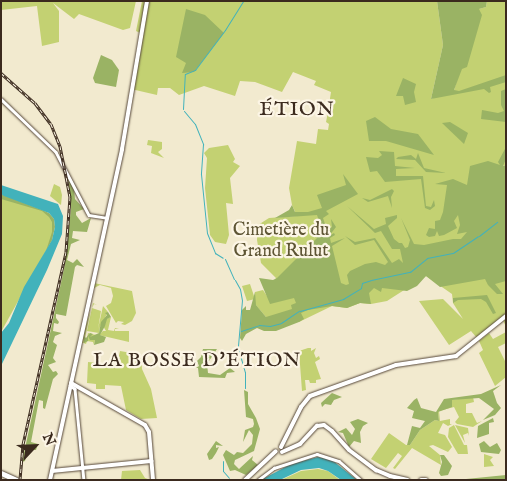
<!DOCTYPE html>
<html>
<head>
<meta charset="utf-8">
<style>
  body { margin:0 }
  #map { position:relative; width:507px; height:481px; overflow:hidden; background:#f2eacf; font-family:"IM FELL English",serif }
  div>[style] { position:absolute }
  .green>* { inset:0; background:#c3d172 }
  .forest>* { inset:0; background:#9ab364 }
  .water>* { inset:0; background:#42b2bb }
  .stream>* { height:1px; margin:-0.5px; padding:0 0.5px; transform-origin:0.5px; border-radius:0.5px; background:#42b2bb }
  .roads { filter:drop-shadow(0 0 1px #564739) drop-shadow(0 0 1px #564739) }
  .minor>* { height:2.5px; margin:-1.25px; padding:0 1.25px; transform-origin:1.25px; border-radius:1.25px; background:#fff }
  .major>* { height:4px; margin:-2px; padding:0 2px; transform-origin:2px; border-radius:2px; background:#fff }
  .highway>* { height:5px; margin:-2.5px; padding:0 2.5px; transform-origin:2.5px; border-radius:2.5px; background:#fff }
  .rail>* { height:3px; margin-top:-1.5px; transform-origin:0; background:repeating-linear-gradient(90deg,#fcf5e5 0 4px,#3b2a1e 0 8px); box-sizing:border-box; border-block:1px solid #3b2a1e }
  span { translate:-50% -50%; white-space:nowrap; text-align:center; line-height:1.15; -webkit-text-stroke:4.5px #fcf5e5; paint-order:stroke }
  .park-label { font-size:18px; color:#5d5433 }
  .quarter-label { font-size:20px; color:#3b2a1e; letter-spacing:1px }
  .frame { position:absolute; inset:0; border:2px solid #3b2a1e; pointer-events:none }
  .north { position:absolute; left:10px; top:421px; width:50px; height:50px; -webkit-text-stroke:4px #fcf5e5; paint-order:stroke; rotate:65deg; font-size:14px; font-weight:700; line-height:20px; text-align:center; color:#3b2a1e }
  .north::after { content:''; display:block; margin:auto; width:18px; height:22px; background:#3b2a1e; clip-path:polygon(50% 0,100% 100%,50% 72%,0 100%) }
</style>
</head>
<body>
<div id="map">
  <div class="green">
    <div style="clip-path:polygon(1px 1px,136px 1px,130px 28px,123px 30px,79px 14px,74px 19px,53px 3px,59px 11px,59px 42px,42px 46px,37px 6px,1px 10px)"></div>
    <div style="clip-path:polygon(142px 1px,437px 1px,443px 45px,431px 99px,454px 90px,479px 9px,486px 7px,487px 1px,506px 1px,506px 165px,502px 166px,489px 239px,506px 281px,506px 327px,502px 318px,477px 338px,471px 331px,449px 345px,419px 301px,443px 299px,463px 319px,453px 303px,452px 294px,426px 276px,387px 301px,371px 304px,360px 303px,347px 308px,332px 306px,299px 322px,266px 317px,255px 304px,255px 292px,263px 290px,267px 296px,276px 278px,261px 263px,257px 240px,258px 225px,269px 218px,297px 216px,292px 205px,289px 188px,297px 141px,316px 144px,318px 129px,328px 130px,329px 124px,326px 122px,327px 117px,331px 92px,314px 85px,316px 81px,293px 72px,282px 92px,255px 82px,240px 81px,235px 96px,204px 86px,179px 95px,170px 88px,158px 88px,157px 95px,131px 89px,140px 33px,136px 31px)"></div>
    <div style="clip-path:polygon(148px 140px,162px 142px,162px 149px,158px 152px,164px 158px,151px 153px,152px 146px,147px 145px)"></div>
    <div style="clip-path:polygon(228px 145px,235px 159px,233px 162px,240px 166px,230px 178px,233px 204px,226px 203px,229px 235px,226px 244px,215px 242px,210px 235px,205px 188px,207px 158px,204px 153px,209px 148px)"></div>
    <div style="clip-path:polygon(54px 184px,60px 187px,62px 195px,61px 205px,50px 196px)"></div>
    <div style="clip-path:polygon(1px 194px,44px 210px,54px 219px,52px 240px,1px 332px)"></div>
    <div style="clip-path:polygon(94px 283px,132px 291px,136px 313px,132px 321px,125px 325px,121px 324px,124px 322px,118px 321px,116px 323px,106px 306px,111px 303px,113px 296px,111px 288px,100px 285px,94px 288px)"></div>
    <div style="clip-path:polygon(250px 284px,255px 299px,247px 301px,242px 286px)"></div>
    <div style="clip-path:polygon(93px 303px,97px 305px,94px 304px,92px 308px,101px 311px,98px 329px,103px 306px,108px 312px,100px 327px,99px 333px,87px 331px)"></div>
    <div style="clip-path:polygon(91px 309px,85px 338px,87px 338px,88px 333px,96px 335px,91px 340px,95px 340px,94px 345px,93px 342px,87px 341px,86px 344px,81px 342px)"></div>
    <div style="clip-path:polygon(111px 317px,108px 330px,114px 331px,115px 328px,119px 329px,115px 329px,115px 331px,129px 331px,129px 342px,99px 335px,103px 331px,106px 331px,103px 326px,106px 319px)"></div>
    <div style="clip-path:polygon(506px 332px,506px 343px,498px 347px,506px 363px,506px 377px,495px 386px,479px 353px,483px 350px,479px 341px,489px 333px,493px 339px)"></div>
    <div style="clip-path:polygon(308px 348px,311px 348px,311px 351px,316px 348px,314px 353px,316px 358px,319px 356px,320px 359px,315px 362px,321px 379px,316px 380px,316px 383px,310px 383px,309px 380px,305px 380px,306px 390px,302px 391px,299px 351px)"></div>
    <div style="clip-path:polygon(120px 351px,137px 354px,141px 357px,142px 369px,151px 389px,157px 418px,141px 419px,126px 410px,121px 386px,105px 385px,105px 389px,96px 389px,96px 384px,87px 383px,88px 362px,117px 365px)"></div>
    <div style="clip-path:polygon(473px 397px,474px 402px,466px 404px,466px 413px,472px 413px,477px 423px,482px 421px,473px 427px,457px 424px,455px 422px,459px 417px,454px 407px,439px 411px,440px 421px,450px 419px,450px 424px,452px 424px,448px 426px,443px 423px,438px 433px,445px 435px,452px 447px,448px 452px,433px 445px,429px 446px,440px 455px,441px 465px,412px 448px,395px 469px,393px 468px,402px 456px,398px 453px,386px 468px,371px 459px,389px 433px,406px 445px,410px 445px,420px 430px,435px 420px,439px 421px,438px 412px,439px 410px,445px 409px,451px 400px)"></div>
    <div style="clip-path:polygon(454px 425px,464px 445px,467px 445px,468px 454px,458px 454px,448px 437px,449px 428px)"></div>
    <div style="clip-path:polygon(455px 425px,468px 428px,469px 436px,468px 433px,463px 435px,465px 443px)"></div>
    <div style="clip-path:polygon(484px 454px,493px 457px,490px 460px,494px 466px,484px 467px)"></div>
    <div style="clip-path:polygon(318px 469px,328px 471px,340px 480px,281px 480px,301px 471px)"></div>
    <div style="clip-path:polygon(140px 470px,145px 478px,151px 480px,121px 480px,122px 471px)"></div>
  </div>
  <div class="forest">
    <div style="clip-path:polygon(437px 1px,487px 1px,486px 7px,479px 9px,482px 15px,467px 67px,462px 69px,454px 90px,459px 91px,506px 75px,506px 82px,490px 87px,491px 92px,489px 93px,484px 89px,431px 99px,443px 45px)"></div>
    <div style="clip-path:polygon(186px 9px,205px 15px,224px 33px,194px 72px,182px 73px,186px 63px,176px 57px)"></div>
    <div style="clip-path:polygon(101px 55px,112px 60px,119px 70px,116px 87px,95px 83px,93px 78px)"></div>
    <div style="clip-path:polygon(403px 78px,416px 84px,414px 92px,416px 102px,405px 105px,403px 96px,396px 96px)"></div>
    <div style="clip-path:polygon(506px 89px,506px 122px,481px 119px,482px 110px,498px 113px,504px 111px,501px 105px,501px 91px)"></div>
    <div style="clip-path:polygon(375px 117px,391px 129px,418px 134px,434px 155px,386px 141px,369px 141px,366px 121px)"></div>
    <div style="clip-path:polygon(450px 122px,468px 133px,464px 144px,442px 123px)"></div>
    <div style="clip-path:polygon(506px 147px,506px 159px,503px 166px,506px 165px,506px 281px,495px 284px,503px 294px,497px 294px,488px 285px,485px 279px,440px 287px,426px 276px,417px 286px,407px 291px,382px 288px,381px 292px,374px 288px,369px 293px,371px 304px,360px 303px,347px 308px,332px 306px,308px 310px,301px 313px,304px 319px,299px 322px,276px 331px,264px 331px,257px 328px,246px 334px,242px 341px,240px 338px,242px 310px,246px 306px,246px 310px,250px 310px,255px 292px,256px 305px,266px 317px,292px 309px,291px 305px,296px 303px,294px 298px,270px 304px,259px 278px,273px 280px,277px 278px,317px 238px,313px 232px,320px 224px,317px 215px,275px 218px,289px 210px,292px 205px,295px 212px,308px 212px,322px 208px,317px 195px,346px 185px,343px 174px,358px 194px,326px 211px,329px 214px,323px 218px,327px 230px,332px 227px,331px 219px,336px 227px,329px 236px,334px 233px,335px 235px,330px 238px,331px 243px,345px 238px,332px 246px,341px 283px,346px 285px,349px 284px,347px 275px,350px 271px,365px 264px,376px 262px,385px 265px,388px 262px,374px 240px,355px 245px,345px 236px,355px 242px,375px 238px,392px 263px,399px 259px,403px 263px,400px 249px,392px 249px,381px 231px,375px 233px,347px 206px,374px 229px,386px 224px,385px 218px,397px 215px,397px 218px,388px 226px,394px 239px,399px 243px,402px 243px,405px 248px,408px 247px,410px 240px,401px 218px,414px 244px,424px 245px,453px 239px,461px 239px,467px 232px,457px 234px,460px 225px,458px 215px,454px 221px,457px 228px,444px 235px,439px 236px,437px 231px,435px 236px,429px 237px,426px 235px,429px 228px,435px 229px,435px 221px,440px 220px,443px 212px,447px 185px,435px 184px,453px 179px,467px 185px,470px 166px,488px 161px,500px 165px,498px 162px)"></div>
    <div style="clip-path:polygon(379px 151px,394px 152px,395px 166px,415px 168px,396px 169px,396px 176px,423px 176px,426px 206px,431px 207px,434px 200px,435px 206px,430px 210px,425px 208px,421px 179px,385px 182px,377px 171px,370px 172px,366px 157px,378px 158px,382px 155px)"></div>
    <div style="clip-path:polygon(418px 153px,424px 168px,446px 173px,426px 172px,415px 160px,396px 159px,398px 157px,411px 155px,416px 159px)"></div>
    <div style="clip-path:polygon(68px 177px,74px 189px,75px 199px,84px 209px,76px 212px,76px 215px,82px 223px,91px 218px,87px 232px,73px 231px,72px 238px,80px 240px,71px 244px,67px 260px,73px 263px,77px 259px,84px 267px,77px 265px,75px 267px,66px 316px,56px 314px,56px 318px,59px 322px,58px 324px,54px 323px,53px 331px,62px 333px,55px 336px,53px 342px,57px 345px,53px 358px,56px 362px,48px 365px,53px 372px,56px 371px,58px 374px,53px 379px,45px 409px,43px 408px,43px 401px,39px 400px,31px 442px,38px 444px,36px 450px,28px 450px,25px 461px,22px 462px,64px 269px,71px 209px)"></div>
    <div style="clip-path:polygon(392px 189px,394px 191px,391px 197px,392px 208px,388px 196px,368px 202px,362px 198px,370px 200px)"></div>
    <div style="clip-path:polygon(1px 194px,49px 213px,54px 219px,55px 227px,52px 240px,46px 251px,52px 232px,52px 222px,49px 217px,42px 211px,1px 199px)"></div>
    <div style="clip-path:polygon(487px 295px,496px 313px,493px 314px,486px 302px,481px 299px,458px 300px,453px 303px,453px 298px)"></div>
    <div style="clip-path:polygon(108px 312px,111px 317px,107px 319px,105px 326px,100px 335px,106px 337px,104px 342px,94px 345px,95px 340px,90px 340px,88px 336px,88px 341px,84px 343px,84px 336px,86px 338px,90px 333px,93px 334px,90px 337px,99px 333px,101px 322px,107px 315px,105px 313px)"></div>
    <div style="clip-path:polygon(203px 349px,217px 349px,207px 364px,208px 373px,220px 375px,230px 368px,235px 372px,227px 373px,225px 378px,199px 377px,198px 368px,196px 368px,199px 366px,197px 361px,201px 357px)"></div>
    <div style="clip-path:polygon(501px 385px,493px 391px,497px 403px,501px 408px,495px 415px,483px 420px,494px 409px,479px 398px,452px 400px,452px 407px,438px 412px,439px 421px,435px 420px,420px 430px,410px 445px,407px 445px,412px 426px,420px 428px,425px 421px,412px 418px,414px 411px,407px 408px,414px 400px,417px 398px,421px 408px,436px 412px,444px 399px,481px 394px)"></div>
    <div style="clip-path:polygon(244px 390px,248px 392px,248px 404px,256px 418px,260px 429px,254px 451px,235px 460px,234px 464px,239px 469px,253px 456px,252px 460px,258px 465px,246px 475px,235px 470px,230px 471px,223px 455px,226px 450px,234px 455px,237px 452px,243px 453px,252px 444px,253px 435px,249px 430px,243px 442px,245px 430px,253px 427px,254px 424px,253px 419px,246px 417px)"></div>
    <div style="clip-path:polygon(332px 393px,342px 397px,334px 400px,331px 405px,325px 404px,322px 407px,321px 403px)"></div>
    <div style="clip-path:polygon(493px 418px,494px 422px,489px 423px,489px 434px,477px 438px,478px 426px)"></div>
    <div style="clip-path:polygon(358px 419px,368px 423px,363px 426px,360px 432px,361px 443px,354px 441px,349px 447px,343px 433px,338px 432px,346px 428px,352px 435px,355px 429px,350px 422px)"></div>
    <div style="clip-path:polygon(216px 441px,223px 446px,216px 445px,216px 448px,219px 447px,216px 453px,212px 459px,209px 460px,207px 454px)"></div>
    <div style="clip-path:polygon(484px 441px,490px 447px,497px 443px,501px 450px,499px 454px,481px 452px,479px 444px)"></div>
    <div style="clip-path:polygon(440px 455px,444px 455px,452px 466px,448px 475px,441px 476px,439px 473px,442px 462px)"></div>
    <div style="clip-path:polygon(506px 475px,506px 480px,466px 480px,466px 479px)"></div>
  </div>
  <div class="water">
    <div style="clip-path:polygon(1px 185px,58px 204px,63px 216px,62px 234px,47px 270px,1px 366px,1px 333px,9px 323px,24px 287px,52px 240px,55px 227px,54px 219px,49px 213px,4px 196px,1px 194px)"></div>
    <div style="clip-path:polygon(318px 457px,332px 460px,357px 480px,341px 480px,328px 471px,319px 468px,301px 470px,280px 480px,261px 480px,291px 464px)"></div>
  </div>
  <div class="stream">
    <div style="left:183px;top:109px;width:35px;rotate:-87deg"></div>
    <div style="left:185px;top:74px;width:11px;rotate:-22deg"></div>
    <div style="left:195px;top:70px;width:50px;rotate:-53.1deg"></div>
    <div style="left:225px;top:30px;width:34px;rotate:-58deg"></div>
    <div style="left:184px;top:111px;width:17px;rotate:50deg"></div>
    <div style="left:195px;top:124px;width:22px;rotate:68deg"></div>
    <div style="left:203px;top:144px;width:30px;rotate:94deg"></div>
    <div style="left:201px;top:174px;width:59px;rotate:84.2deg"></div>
    <div style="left:207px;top:233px;width:22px;rotate:68deg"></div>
    <div style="left:215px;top:253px;width:9px;rotate:32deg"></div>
    <div style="left:479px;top:236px;width:23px;rotate:-38deg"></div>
    <div style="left:225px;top:259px;width:22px;rotate:66deg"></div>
    <div style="left:235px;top:280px;width:10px;rotate:61deg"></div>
    <div style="left:240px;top:289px;width:11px;rotate:80deg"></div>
    <div style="left:242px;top:300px;width:46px;rotate:95deg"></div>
    <div style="left:300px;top:311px;width:45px;rotate:-15.6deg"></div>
    <div style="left:343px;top:299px;width:21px;rotate:-31deg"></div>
    <div style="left:361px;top:288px;width:5px;rotate:-79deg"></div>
    <div style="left:362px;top:283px;width:9px;rotate:-18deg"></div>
    <div style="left:371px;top:280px;width:40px;rotate:-12deg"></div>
    <div style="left:410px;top:272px;width:22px;rotate:-39deg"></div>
    <div style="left:427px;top:258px;width:26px;rotate:-11deg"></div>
    <div style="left:453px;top:253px;width:30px;rotate:-34deg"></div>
    <div style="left:241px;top:331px;width:19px;rotate:-18deg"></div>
    <div style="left:259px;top:325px;width:11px;rotate:5deg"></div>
    <div style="left:270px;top:326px;width:11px;rotate:-15deg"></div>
    <div style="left:281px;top:323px;width:22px;rotate:-34deg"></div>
    <div style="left:238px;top:348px;width:25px;rotate:74deg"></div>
    <div style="left:245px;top:372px;width:16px;rotate:90deg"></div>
    <div style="left:223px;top:461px;width:10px;rotate:90deg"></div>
    <div style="left:223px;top:471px;width:9px;rotate:49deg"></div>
  </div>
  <div class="roads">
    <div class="minor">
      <div style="left:1px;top:99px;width:76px;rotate:43.9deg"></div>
      <div style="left:56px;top:152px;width:71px;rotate:62.4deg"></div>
      <div style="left:89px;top:215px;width:18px;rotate:9deg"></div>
      <div style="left:70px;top:385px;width:6px;rotate:39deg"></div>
      <div style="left:75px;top:389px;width:91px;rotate:84.4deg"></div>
      <div style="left:258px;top:480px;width:20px;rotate:-37deg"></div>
      <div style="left:274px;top:468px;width:45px;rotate:-18deg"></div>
      <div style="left:317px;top:454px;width:23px;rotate:18deg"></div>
      <div style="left:339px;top:461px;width:29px;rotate:41deg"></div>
    </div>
    <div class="major">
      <div style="left:71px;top:383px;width:85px;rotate:29.6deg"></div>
      <div style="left:145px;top:425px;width:8px;rotate:60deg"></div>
      <div style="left:149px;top:432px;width:48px;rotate:85.2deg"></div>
      <div style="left:281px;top:447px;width:45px;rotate:-63.4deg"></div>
      <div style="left:301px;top:407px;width:14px;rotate:-51deg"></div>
      <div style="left:310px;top:396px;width:91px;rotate:-19.8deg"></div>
      <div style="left:396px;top:365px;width:61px;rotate:-8.5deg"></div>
      <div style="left:456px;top:356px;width:64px;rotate:-38.7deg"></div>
      <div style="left:282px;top:452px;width:20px;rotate:-24deg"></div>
      <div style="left:300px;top:444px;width:25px;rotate:-47deg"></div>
      <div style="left:317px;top:426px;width:7px;rotate:-8deg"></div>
      <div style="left:324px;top:425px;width:10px;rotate:37deg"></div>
      <div style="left:332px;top:431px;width:25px;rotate:48deg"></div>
      <div style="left:349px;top:450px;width:34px;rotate:37deg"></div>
      <div style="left:376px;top:470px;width:15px;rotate:23deg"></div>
      <div style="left:390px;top:476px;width:18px;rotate:13deg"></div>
      <div style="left:52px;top:471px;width:100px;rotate:-5.7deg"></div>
      <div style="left:50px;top:480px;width:339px;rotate:-77.7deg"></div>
      <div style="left:122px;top:149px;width:150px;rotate:-80.4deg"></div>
      <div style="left:245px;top:480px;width:42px;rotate:-43.1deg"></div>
      <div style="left:421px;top:480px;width:5px"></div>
    </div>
    <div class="highway">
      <div style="left:1px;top:473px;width:17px;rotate:24deg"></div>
    </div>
  </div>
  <div class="rail">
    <div style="left:1px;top:73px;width:45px;rotate:41.4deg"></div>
    <div style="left:35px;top:103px;width:26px;rotate:53deg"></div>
    <div style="left:51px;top:124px;width:24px;rotate:68deg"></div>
    <div style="left:60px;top:146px;width:52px;rotate:78.9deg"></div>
    <div style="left:70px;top:197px;width:55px;rotate:94.2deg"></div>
    <div style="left:66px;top:252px;width:198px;rotate:102.6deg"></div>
    <div style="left:23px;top:445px;width:35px;rotate:95deg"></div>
  </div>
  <div class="park-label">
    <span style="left:281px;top:242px">Cimetière du<br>Grand Rulut</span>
  </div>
  <div class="quarter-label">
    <span style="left:297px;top:109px">ÉTION</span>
    <span style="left:197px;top:360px">LA BOSSE D'ÉTION</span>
  </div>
  <div class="frame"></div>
  <div class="north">N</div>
</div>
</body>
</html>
